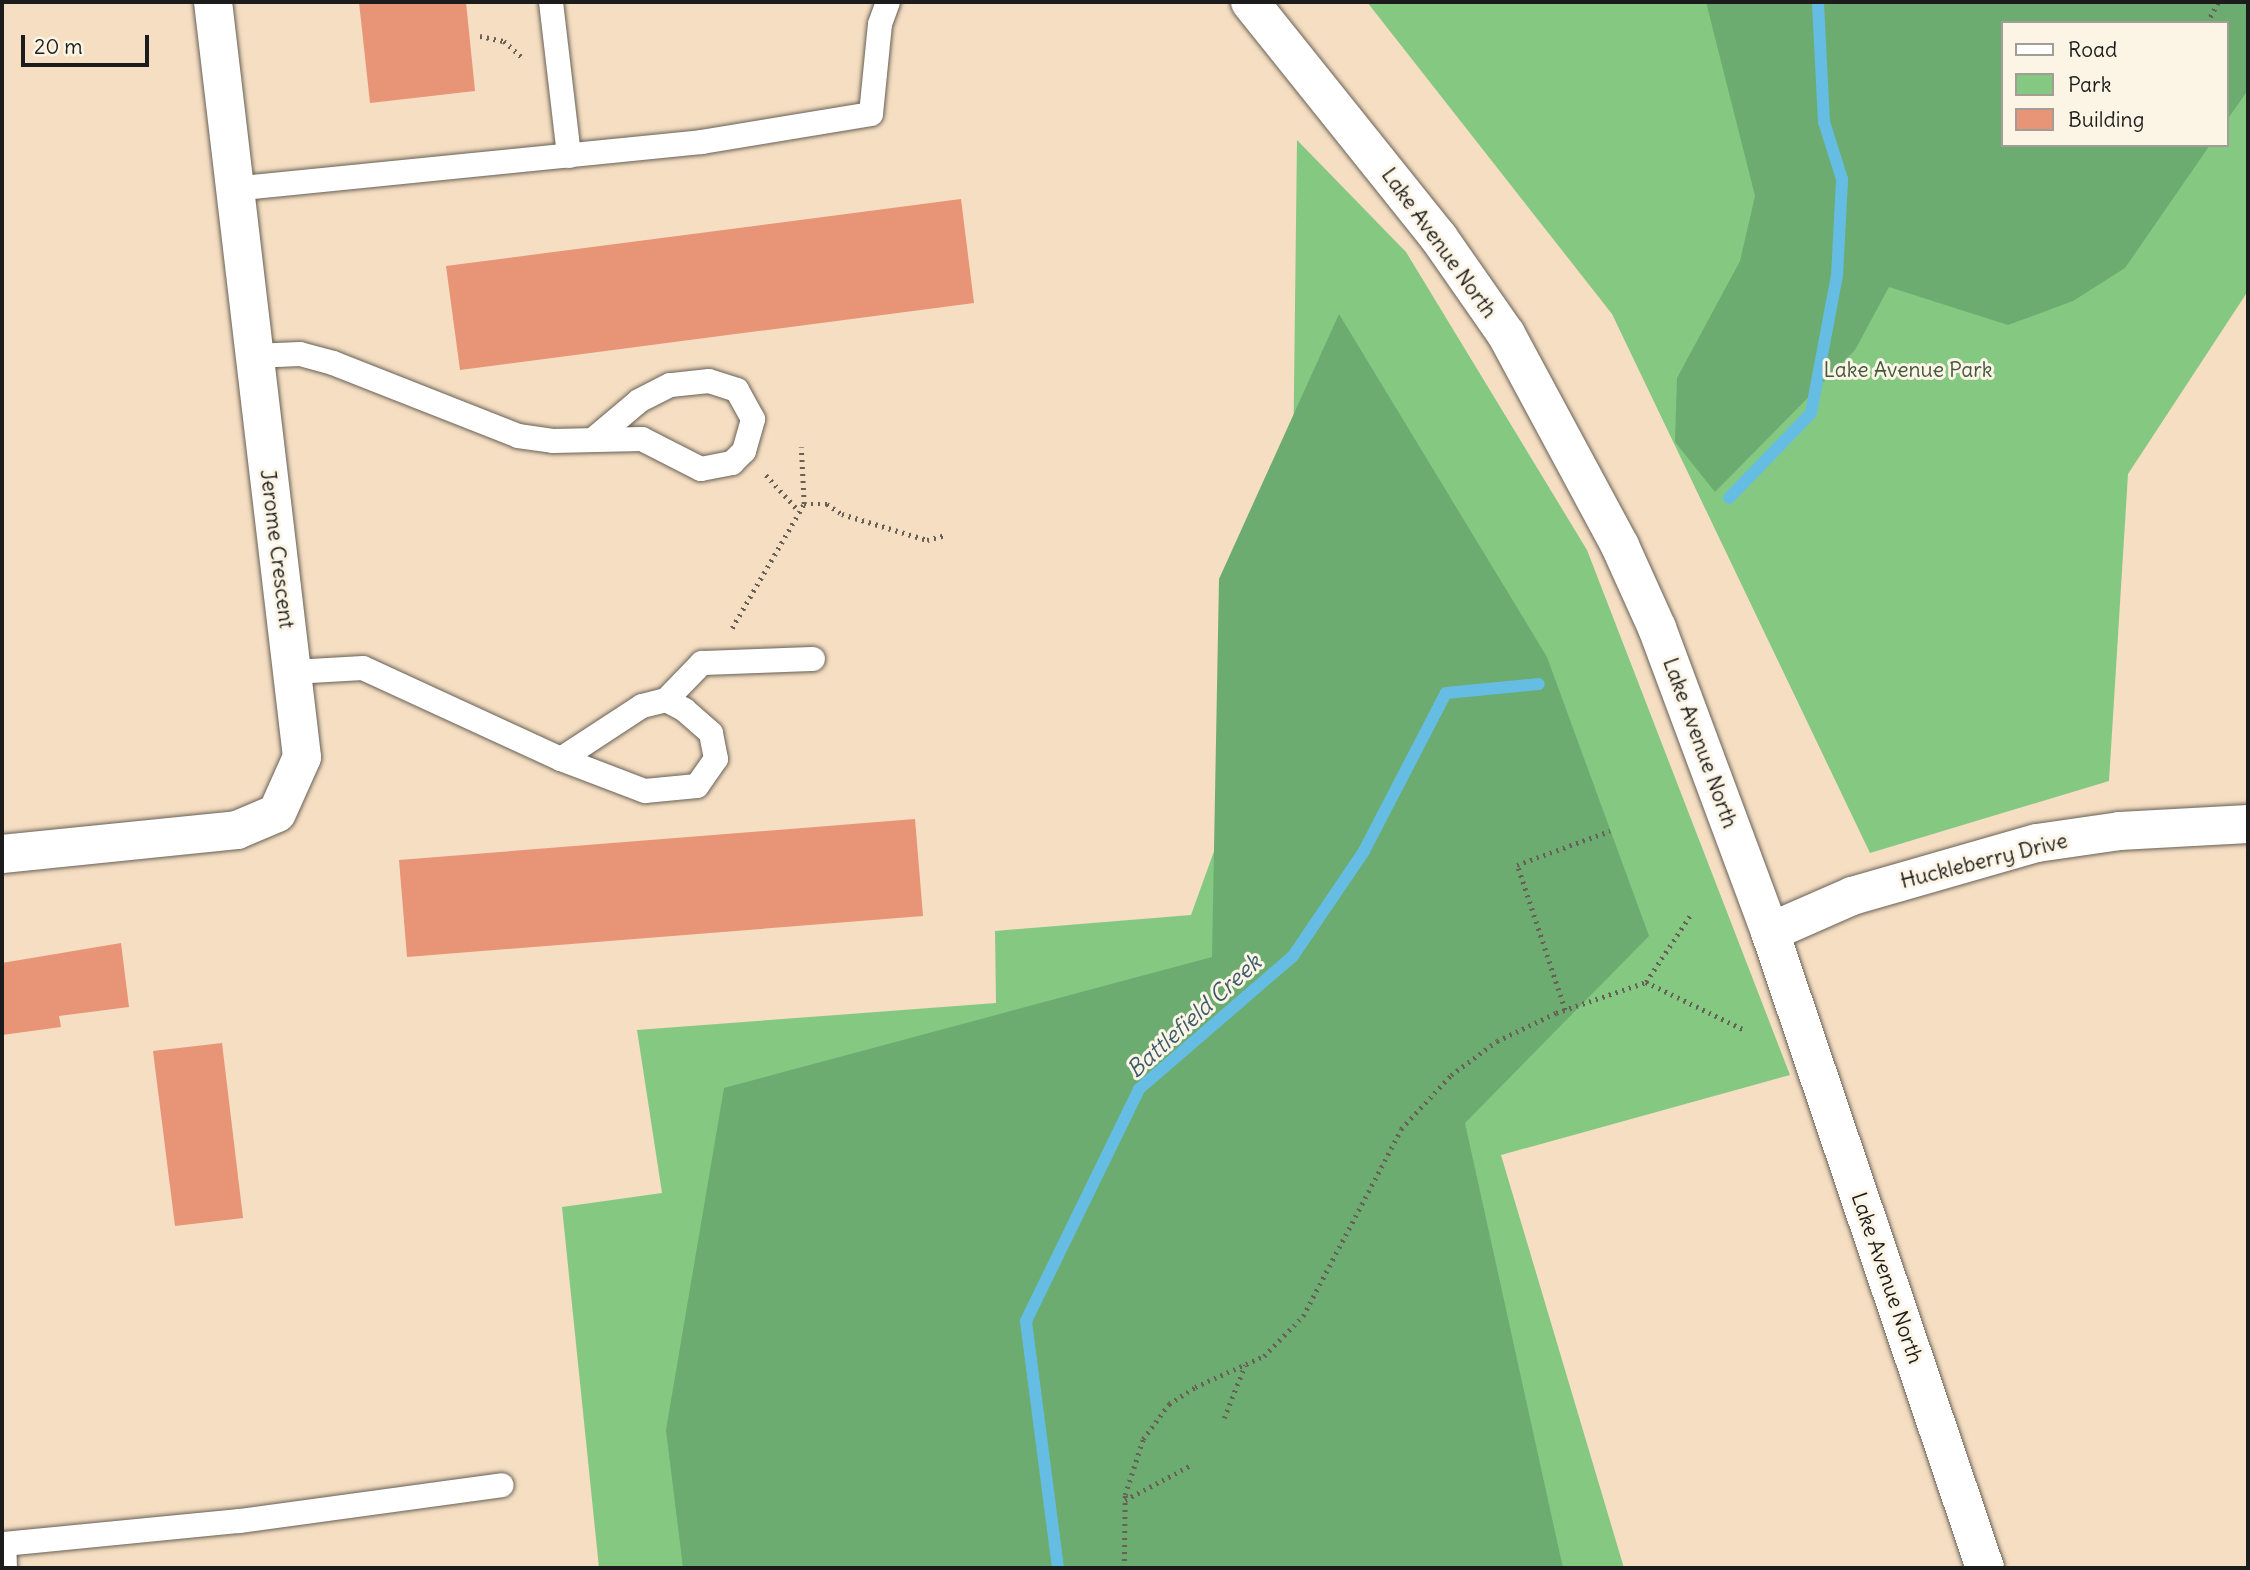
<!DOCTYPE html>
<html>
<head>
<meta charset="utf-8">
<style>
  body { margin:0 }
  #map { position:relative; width:2250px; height:1570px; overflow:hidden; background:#f5dec2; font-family:Delius,sans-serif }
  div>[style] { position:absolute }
  .green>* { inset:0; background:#85c882 }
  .forest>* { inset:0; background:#6cac70 }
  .stream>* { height:12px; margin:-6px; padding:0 6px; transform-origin:6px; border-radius:6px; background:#66bde3 }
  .building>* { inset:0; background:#e79477 }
  .path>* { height:4.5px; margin-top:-2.25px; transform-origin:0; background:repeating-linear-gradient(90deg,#686056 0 2px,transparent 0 7px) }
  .roads { filter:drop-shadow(0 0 2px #686056) drop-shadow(0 0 2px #686056) }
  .lane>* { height:24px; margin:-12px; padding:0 12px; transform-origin:12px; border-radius:12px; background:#fff }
  .street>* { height:38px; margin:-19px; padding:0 19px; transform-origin:19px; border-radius:19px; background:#fff }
  .secondary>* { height:38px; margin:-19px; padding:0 19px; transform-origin:19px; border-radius:19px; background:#fff }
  span { translate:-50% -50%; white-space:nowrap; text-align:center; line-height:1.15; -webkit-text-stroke:6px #fcf5e5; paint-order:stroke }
  .street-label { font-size:21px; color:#1c1c1c }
  .park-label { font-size:21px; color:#415840 }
  .water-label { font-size:23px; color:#3a5c6c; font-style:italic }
  .frame { position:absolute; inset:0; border:4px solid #1c1c1c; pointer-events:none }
  .legend { position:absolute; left:2001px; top:21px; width:228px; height:126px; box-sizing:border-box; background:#fcf5e5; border:2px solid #a29e95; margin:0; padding:9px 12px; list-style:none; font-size:21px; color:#1c1c1c }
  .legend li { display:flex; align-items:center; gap:14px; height:35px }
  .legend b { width:35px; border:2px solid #a29e95 }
  .scale { position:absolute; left:21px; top:35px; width:128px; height:32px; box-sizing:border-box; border:4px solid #1c1c1c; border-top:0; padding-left:9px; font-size:21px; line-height:24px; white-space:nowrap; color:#1c1c1c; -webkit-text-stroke:5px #fcf5e5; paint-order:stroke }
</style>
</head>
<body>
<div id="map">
  <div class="green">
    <div style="clip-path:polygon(evenodd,1367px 2px,2248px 2px,2248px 291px,2128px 474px,2109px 781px,1870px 853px,1612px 314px,1367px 2px,2003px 23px,2227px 23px,2227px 145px,2003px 145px,2003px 23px)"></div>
    <div style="clip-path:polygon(1297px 140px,1406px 252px,1587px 550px,1790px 1075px,1501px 1155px,1624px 1568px,599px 1568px,562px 1207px,662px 1193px,637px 1030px,996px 1003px,995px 931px,1191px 915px,1291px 638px)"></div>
  </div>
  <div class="forest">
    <div style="clip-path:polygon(1706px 2px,2248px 2px,2248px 90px,2227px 120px,2227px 23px,2003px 23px,2003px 145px,2210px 145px,2125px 268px,2073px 301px,2008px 325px,1889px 287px,1855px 350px,1715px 492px,1675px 442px,1677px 378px,1740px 261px,1755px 196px)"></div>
    <div style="clip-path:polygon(1339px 314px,1547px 657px,1649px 936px,1465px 1123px,1563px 1568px,683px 1568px,666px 1430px,724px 1088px,1212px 957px,1219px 579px)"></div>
  </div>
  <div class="stream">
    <div style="left:1729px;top:498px;width:118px;rotate:-46deg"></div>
    <div style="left:1811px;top:413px;width:139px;rotate:-79.3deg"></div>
    <div style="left:1837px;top:276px;width:97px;rotate:-87deg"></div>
    <div style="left:1842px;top:179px;width:60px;rotate:-107.5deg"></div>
    <div style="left:1824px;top:122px;width:120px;rotate:-92.9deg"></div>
    <div style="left:1058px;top:1568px;width:249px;rotate:-97.4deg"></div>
    <div style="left:1026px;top:1321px;width:258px;rotate:-64deg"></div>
    <div style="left:1139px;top:1089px;width:203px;rotate:-40.8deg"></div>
    <div style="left:1293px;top:956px;width:127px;rotate:-55.9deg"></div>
    <div style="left:1364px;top:851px;width:178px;rotate:-62.6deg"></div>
    <div style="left:1446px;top:693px;width:93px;rotate:-5.5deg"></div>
  </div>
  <div class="building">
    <div style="clip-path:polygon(359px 2px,466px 2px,475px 91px,370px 103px)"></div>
    <div style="clip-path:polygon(961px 199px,974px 303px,460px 370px,446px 266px)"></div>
    <div style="clip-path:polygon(915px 819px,923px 916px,407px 957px,399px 860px)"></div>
    <div style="clip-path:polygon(121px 943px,129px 1007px,59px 1016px,61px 1027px,2px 1035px,2px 963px)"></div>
    <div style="clip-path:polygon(222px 1043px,243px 1218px,175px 1226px,153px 1051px)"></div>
  </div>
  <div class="path">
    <div style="left:2207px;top:23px;width:24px;rotate:-62deg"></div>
    <div style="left:480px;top:36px;width:25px;rotate:12deg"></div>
    <div style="left:504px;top:41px;width:24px;rotate:42deg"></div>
    <div style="left:766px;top:475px;width:49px;rotate:47.5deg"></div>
    <div style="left:804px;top:504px;width:23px"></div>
    <div style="left:827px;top:504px;width:18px;rotate:34deg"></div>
    <div style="left:842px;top:514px;width:89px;rotate:17deg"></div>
    <div style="left:927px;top:540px;width:20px;rotate:-15deg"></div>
    <div style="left:732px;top:628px;width:143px;rotate:-59.9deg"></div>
    <div style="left:804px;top:504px;width:57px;rotate:-93deg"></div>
    <div style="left:1646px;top:982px;width:108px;rotate:25.9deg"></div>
    <div style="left:1565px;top:1010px;width:153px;rotate:-108.3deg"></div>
    <div style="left:1517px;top:865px;width:99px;rotate:-20.1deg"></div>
    <div style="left:1224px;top:1418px;width:57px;rotate:-68.4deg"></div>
    <div style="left:1125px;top:1500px;width:75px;rotate:-27.9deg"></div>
    <div style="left:1124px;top:1568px;width:73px;rotate:-89.2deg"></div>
    <div style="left:1125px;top:1495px;width:59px;rotate:-72.2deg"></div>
    <div style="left:1143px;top:1439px;width:44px;rotate:-53.4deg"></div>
    <div style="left:1169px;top:1404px;width:31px;rotate:-33deg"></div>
    <div style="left:1195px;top:1387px;width:76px;rotate:-24.2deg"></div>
    <div style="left:1264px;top:1356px;width:56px;rotate:-45.7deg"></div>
    <div style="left:1303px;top:1316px;width:211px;rotate:-62.3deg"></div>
    <div style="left:1401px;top:1129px;width:74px;rotate:-47.2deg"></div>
    <div style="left:1451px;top:1075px;width:57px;rotate:-36.5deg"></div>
    <div style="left:1497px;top:1041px;width:65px;rotate:-25.4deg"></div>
    <div style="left:1556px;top:1013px;width:95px;rotate:-19deg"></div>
    <div style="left:1646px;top:982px;width:82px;rotate:-56.5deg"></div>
  </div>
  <div class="roads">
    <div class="lane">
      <div style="left:551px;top:2px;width:155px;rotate:83.3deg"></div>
      <div style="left:232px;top:189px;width:472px;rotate:-5.7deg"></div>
      <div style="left:702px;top:142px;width:171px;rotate:-9.4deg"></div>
      <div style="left:871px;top:114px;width:90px;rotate:-84.3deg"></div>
      <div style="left:880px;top:24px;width:23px;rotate:-70deg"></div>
      <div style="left:253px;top:356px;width:47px;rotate:-2.4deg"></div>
      <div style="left:300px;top:354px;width:34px;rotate:15deg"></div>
      <div style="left:333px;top:363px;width:199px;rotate:21.5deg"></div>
      <div style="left:518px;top:436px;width:35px;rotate:8deg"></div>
      <div style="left:553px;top:441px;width:89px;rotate:-1.3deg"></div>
      <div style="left:642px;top:439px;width:66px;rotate:27deg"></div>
      <div style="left:701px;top:469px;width:32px;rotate:-11deg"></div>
      <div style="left:732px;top:463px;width:17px;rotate:-45deg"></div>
      <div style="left:744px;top:451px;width:33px;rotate:-74deg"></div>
      <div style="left:753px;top:419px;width:33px;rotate:-119deg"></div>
      <div style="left:737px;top:390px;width:29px;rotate:-162deg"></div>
      <div style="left:709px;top:381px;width:39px;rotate:174deg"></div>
      <div style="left:670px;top:385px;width:35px;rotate:153deg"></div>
      <div style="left:639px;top:401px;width:57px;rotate:139.9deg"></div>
      <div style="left:293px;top:672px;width:70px;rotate:-3.3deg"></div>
      <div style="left:363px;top:668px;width:218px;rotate:24.7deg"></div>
      <div style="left:561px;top:759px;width:90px;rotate:20.9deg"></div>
      <div style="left:645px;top:791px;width:52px;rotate:-5.5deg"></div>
      <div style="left:697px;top:786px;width:33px;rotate:-55deg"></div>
      <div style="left:716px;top:759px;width:26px;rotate:-101deg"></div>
      <div style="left:711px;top:733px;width:35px;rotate:-139deg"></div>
      <div style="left:685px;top:710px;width:21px;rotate:-152deg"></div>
      <div style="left:666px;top:700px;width:25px;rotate:166deg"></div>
      <div style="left:642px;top:706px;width:97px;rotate:146.8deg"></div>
      <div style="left:666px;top:700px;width:52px;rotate:-45.8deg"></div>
      <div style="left:702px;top:663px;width:111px;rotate:-2.1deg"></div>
      <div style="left:5px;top:1568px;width:24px;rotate:-92deg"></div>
      <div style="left:4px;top:1544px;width:237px;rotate:-5.6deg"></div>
      <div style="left:240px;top:1521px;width:264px;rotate:-7.8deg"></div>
    </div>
    <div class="street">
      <div style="left:2px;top:854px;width:236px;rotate:-5.8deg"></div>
      <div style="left:237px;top:830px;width:43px;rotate:-23deg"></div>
      <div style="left:277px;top:813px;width:61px;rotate:-65.9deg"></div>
      <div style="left:302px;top:757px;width:760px;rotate:-96.72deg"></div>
      <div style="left:1770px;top:932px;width:90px;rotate:-23.7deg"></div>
      <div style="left:1852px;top:896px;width:192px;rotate:-16deg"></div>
      <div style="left:2037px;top:843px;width:84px;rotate:-8.2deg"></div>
      <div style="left:2120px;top:831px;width:128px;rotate:-3.1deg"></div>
    </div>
    <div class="secondary">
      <div style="left:1250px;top:2px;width:302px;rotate:51.3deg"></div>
      <div style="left:1439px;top:238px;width:117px;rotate:55.1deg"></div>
      <div style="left:1506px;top:334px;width:241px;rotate:61.7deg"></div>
      <div style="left:1620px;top:546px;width:90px;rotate:65.7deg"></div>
      <div style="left:1657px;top:628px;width:324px;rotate:69.6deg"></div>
      <div style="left:1770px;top:932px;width:671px;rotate:71.32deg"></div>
    </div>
  </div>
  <div class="street-label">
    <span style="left:1439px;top:243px;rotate:54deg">Lake Avenue North</span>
    <span style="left:277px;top:549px;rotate:83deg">Jerome Crescent</span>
    <span style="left:1700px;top:743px;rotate:70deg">Lake Avenue North</span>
    <span style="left:1984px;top:861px;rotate:-14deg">Huckleberry Drive</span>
    <span style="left:1887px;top:1278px;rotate:71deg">Lake Avenue North</span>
  </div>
  <div class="park-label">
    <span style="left:1908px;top:370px">Lake Avenue Park</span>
  </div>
  <div class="water-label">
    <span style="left:1194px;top:1016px;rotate:-42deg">Battlefield Creek</span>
  </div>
  <div class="frame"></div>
  <ul class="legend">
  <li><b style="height:9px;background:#fff"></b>Road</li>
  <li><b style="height:19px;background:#85c882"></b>Park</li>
  <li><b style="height:19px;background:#e79477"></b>Building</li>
  </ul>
  <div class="scale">20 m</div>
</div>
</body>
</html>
